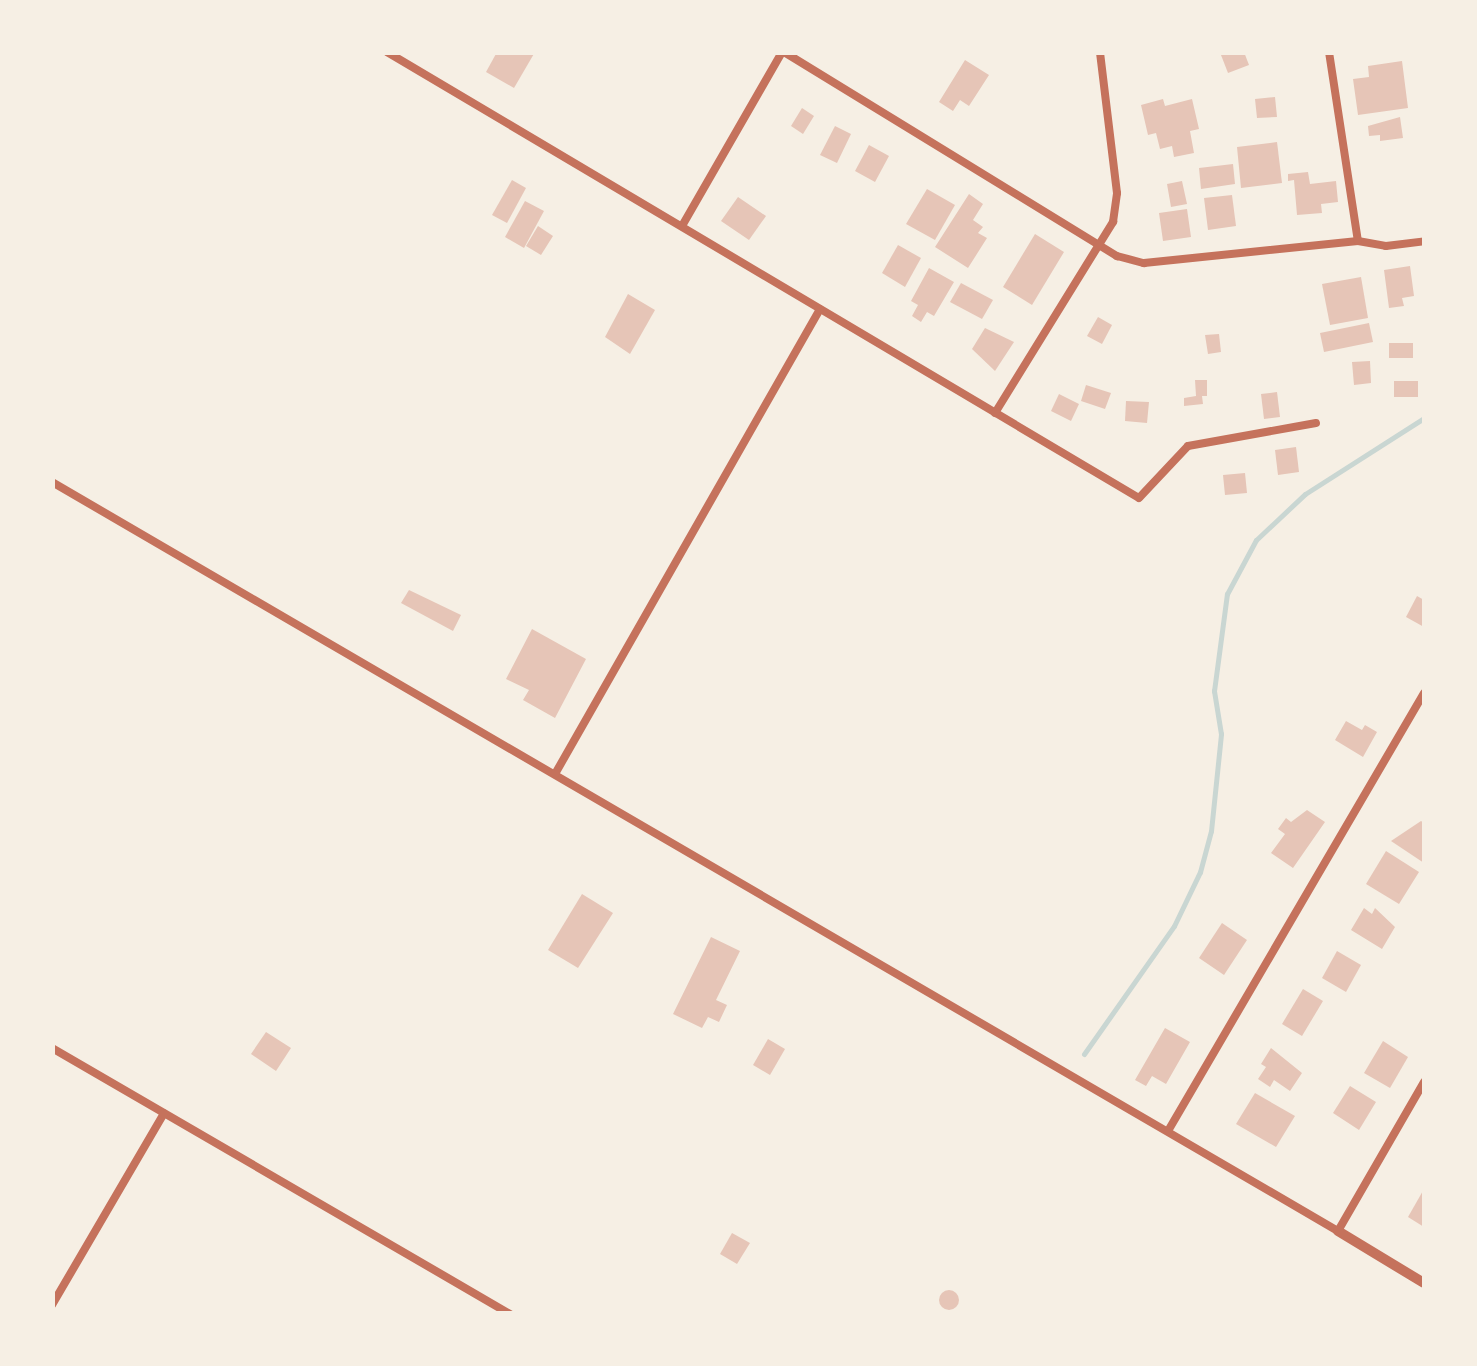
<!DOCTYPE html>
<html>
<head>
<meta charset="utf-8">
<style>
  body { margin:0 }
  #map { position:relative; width:1477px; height:1366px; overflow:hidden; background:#f6efe4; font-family:Quicksand,sans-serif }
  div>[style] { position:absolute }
  .stream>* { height:5px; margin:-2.5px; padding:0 2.5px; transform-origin:2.5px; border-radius:2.5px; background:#c9d6d2 }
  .building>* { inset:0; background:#e6c5b7 }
  .round { border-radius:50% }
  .minor>* { height:8px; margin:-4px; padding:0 4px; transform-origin:4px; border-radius:4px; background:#c5725c }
  .tertiary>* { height:10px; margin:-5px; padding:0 5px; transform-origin:5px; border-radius:5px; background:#c5725c }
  span { translate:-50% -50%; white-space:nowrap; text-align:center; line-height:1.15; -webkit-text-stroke:8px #f6efe4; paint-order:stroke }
  .frame { position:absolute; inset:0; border:55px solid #f6efe4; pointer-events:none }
</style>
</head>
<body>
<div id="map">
  <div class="stream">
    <div style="left:1084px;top:1054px;width:156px;rotate:-54.9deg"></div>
    <div style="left:1174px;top:926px;width:60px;rotate:-64.3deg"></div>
    <div style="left:1200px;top:872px;width:42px;rotate:-75deg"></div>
    <div style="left:1211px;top:831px;width:98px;rotate:-84.1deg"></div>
    <div style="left:1221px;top:734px;width:44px;rotate:-99.2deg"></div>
    <div style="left:1214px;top:691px;width:98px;rotate:-82.4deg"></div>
    <div style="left:1227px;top:594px;width:61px;rotate:-61.8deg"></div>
    <div style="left:1256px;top:540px;width:67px;rotate:-43.2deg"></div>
    <div style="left:1305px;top:494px;width:141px;rotate:-32.6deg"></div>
  </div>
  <div class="building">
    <div style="clip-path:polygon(497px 52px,535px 52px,514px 88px,486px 72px)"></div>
    <div style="clip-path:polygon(1228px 52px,1244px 52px,1249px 65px,1228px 73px,1221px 55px)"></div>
    <div style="clip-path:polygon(965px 60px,989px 75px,969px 106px,960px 100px,953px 111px,939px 102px)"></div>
    <div style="clip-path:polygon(1402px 61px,1408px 108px,1358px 115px,1353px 79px,1369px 77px,1368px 66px)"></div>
    <div style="clip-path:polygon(1275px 97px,1277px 117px,1257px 118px,1255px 99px)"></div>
    <div style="clip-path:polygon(1163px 99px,1165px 106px,1192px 99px,1199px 129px,1190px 131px,1194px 153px,1174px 157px,1172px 146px,1160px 149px,1156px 133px,1148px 135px,1141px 105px)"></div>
    <div style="clip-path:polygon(802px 108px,814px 116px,803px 134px,791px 126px)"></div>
    <div style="clip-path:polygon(1400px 117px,1403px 138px,1380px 141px,1380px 135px,1369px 136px,1368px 126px)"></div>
    <div style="clip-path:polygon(835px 126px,851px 134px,837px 163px,820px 155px)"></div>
    <div style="clip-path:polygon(1277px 142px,1282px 183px,1241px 188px,1237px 147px)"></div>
    <div style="clip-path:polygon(869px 145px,889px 156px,875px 182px,855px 171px)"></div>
    <div style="clip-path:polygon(1233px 164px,1235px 184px,1201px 189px,1199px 168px)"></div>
    <div style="clip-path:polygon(1308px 172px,1310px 184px,1336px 181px,1338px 202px,1321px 204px,1322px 213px,1297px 215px,1294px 180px,1288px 181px,1288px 174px)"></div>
    <div style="clip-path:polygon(512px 180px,526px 188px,507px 223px,492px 215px)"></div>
    <div style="clip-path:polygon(1182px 181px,1187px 204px,1171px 207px,1167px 184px)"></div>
    <div style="clip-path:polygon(927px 189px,955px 205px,935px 240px,906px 224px)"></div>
    <div style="clip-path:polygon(969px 194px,983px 204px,973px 220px,983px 227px,978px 233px,987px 238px,968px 268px,935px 247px)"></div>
    <div style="clip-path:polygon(1232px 195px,1236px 226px,1208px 230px,1204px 198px)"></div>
    <div style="clip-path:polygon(738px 197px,766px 216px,749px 240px,721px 221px)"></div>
    <div style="clip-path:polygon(525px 201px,544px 211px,524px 248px,505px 237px)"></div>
    <div style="clip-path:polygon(1187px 209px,1191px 237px,1163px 241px,1159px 213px)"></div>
    <div style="clip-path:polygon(538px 226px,553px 236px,541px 255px,526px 246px)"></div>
    <div style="clip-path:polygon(1035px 234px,1064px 252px,1032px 305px,1003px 287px)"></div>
    <div style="clip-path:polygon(898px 245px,921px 258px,905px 287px,882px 273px)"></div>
    <div style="clip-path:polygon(1410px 266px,1414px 296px,1402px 298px,1404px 306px,1389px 308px,1384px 270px)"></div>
    <div style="clip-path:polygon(929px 268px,954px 282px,934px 316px,927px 312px,921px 322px,912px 316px,918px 305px,911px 301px)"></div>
    <div style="clip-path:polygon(1361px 277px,1368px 318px,1330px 325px,1322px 284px)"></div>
    <div style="clip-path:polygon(961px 283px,993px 300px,982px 319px,950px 302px)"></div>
    <div style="clip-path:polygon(628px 294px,655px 310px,630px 354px,605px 337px)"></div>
    <div style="clip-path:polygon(1098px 317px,1112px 325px,1102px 344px,1087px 336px)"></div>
    <div style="clip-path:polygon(1369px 323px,1373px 342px,1324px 352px,1320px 333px)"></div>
    <div style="clip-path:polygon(985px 328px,1014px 342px,995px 371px,972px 349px)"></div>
    <div style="clip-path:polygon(1219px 334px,1221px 352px,1208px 354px,1205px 335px)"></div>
    <div style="clip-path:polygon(1389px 343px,1413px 343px,1413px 358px,1389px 358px)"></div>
    <div style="clip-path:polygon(1370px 361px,1371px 383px,1354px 385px,1352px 362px)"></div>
    <div style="clip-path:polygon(1195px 380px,1207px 380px,1207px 396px,1202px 396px,1203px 404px,1184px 406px,1184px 398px,1196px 396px)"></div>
    <div style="clip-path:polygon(1394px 381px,1418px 381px,1418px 397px,1394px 397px)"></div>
    <div style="clip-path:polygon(1086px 385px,1111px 393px,1105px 409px,1081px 401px)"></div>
    <div style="clip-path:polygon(1277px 392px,1280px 417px,1264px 419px,1261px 394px)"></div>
    <div style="clip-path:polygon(1059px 394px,1079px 404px,1071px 421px,1051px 411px)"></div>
    <div style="clip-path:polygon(1126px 401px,1149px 402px,1147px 423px,1125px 421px)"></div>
    <div style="clip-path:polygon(1296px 447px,1299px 472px,1278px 475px,1275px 450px)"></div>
    <div style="clip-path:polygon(1245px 473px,1247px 493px,1225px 495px,1223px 475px)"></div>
    <div style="clip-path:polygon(409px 590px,461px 615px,453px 631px,401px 603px)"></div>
    <div style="clip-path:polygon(1417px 596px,1424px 600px,1424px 627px,1406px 617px)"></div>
    <div style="clip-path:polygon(532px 629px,586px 659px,555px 718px,523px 700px,529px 690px,506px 679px)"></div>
    <div style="clip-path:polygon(1346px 721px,1362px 730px,1365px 725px,1377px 732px,1363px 757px,1335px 740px)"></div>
    <div style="clip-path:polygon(1307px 810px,1325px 822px,1293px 868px,1271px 853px,1285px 834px,1278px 829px,1286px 818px,1291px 822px)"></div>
    <div style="clip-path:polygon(1421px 821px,1424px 823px,1424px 863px,1391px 841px)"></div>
    <div style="clip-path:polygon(1386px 851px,1419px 872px,1399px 904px,1366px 884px)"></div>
    <div style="clip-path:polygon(582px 894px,613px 913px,578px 968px,548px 950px)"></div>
    <div style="clip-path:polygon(1364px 908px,1372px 914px,1375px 908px,1395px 927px,1382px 949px,1351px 930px)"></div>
    <div style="clip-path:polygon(1222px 923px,1247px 940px,1224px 975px,1199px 958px)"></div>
    <div style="clip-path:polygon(711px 937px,740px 951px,716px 1000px,727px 1005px,719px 1022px,708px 1017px,702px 1028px,673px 1014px)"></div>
    <div style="clip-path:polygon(1337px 951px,1361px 965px,1346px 992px,1322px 978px)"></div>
    <div style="clip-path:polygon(1303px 989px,1323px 1001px,1302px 1036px,1282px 1024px)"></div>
    <div style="clip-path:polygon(1165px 1028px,1190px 1042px,1166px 1084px,1152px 1076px,1146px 1086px,1135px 1080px)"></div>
    <div style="clip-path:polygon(266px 1032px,291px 1048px,276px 1071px,251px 1054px)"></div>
    <div style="clip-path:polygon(768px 1039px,785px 1049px,770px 1075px,753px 1065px)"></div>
    <div style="clip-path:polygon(1383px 1041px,1408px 1057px,1390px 1088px,1364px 1073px)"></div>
    <div style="clip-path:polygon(1271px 1048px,1302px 1073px,1290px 1091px,1274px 1080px,1270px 1087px,1258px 1079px,1266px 1067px,1261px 1064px)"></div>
    <div style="clip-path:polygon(1350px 1086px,1376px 1102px,1359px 1130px,1333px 1113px)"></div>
    <div style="clip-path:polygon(1255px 1093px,1295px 1116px,1276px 1147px,1236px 1124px)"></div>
    <div style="clip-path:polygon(1424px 1189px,1424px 1227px,1408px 1217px)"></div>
    <div style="clip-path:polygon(732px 1233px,750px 1243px,737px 1264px,720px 1254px)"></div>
    <div class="round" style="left:939px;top:1290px;width:20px;height:20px"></div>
  </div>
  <div class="minor">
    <div style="left:387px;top:52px;width:874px;rotate:30.67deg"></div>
    <div style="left:1139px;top:498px;width:71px;rotate:-46.7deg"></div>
    <div style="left:1188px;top:446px;width:130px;rotate:-10.2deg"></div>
    <div style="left:784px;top:52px;width:391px;rotate:31.5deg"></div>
    <div style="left:1117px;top:256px;width:28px;rotate:15deg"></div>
    <div style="left:1144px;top:263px;width:215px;rotate:-5.9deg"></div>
    <div style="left:1358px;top:241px;width:28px;rotate:10deg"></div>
    <div style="left:1386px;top:246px;width:38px;rotate:-7deg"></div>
    <div style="left:1329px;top:52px;width:191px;rotate:81.3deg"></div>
    <div style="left:682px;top:226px;width:201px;rotate:-60.1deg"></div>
    <div style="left:995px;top:413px;width:225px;rotate:-58.3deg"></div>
    <div style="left:1113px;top:222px;width:29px;rotate:-82deg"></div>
    <div style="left:1117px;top:193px;width:142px;rotate:-96.9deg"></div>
    <div style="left:52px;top:482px;width:1488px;rotate:30.22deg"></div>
    <div style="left:1338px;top:1231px;width:172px;rotate:-60deg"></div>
    <div style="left:555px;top:774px;width:535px;rotate:-60.32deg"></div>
    <div style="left:52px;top:1048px;width:530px;rotate:30.15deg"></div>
    <div style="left:1168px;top:1131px;width:507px;rotate:-59.69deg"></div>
    <div style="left:52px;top:1305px;width:222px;rotate:-59.7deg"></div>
  </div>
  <div class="tertiary">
    <div style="left:1338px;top:1231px;width:100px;rotate:31.2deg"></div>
  </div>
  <div class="frame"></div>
</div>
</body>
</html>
